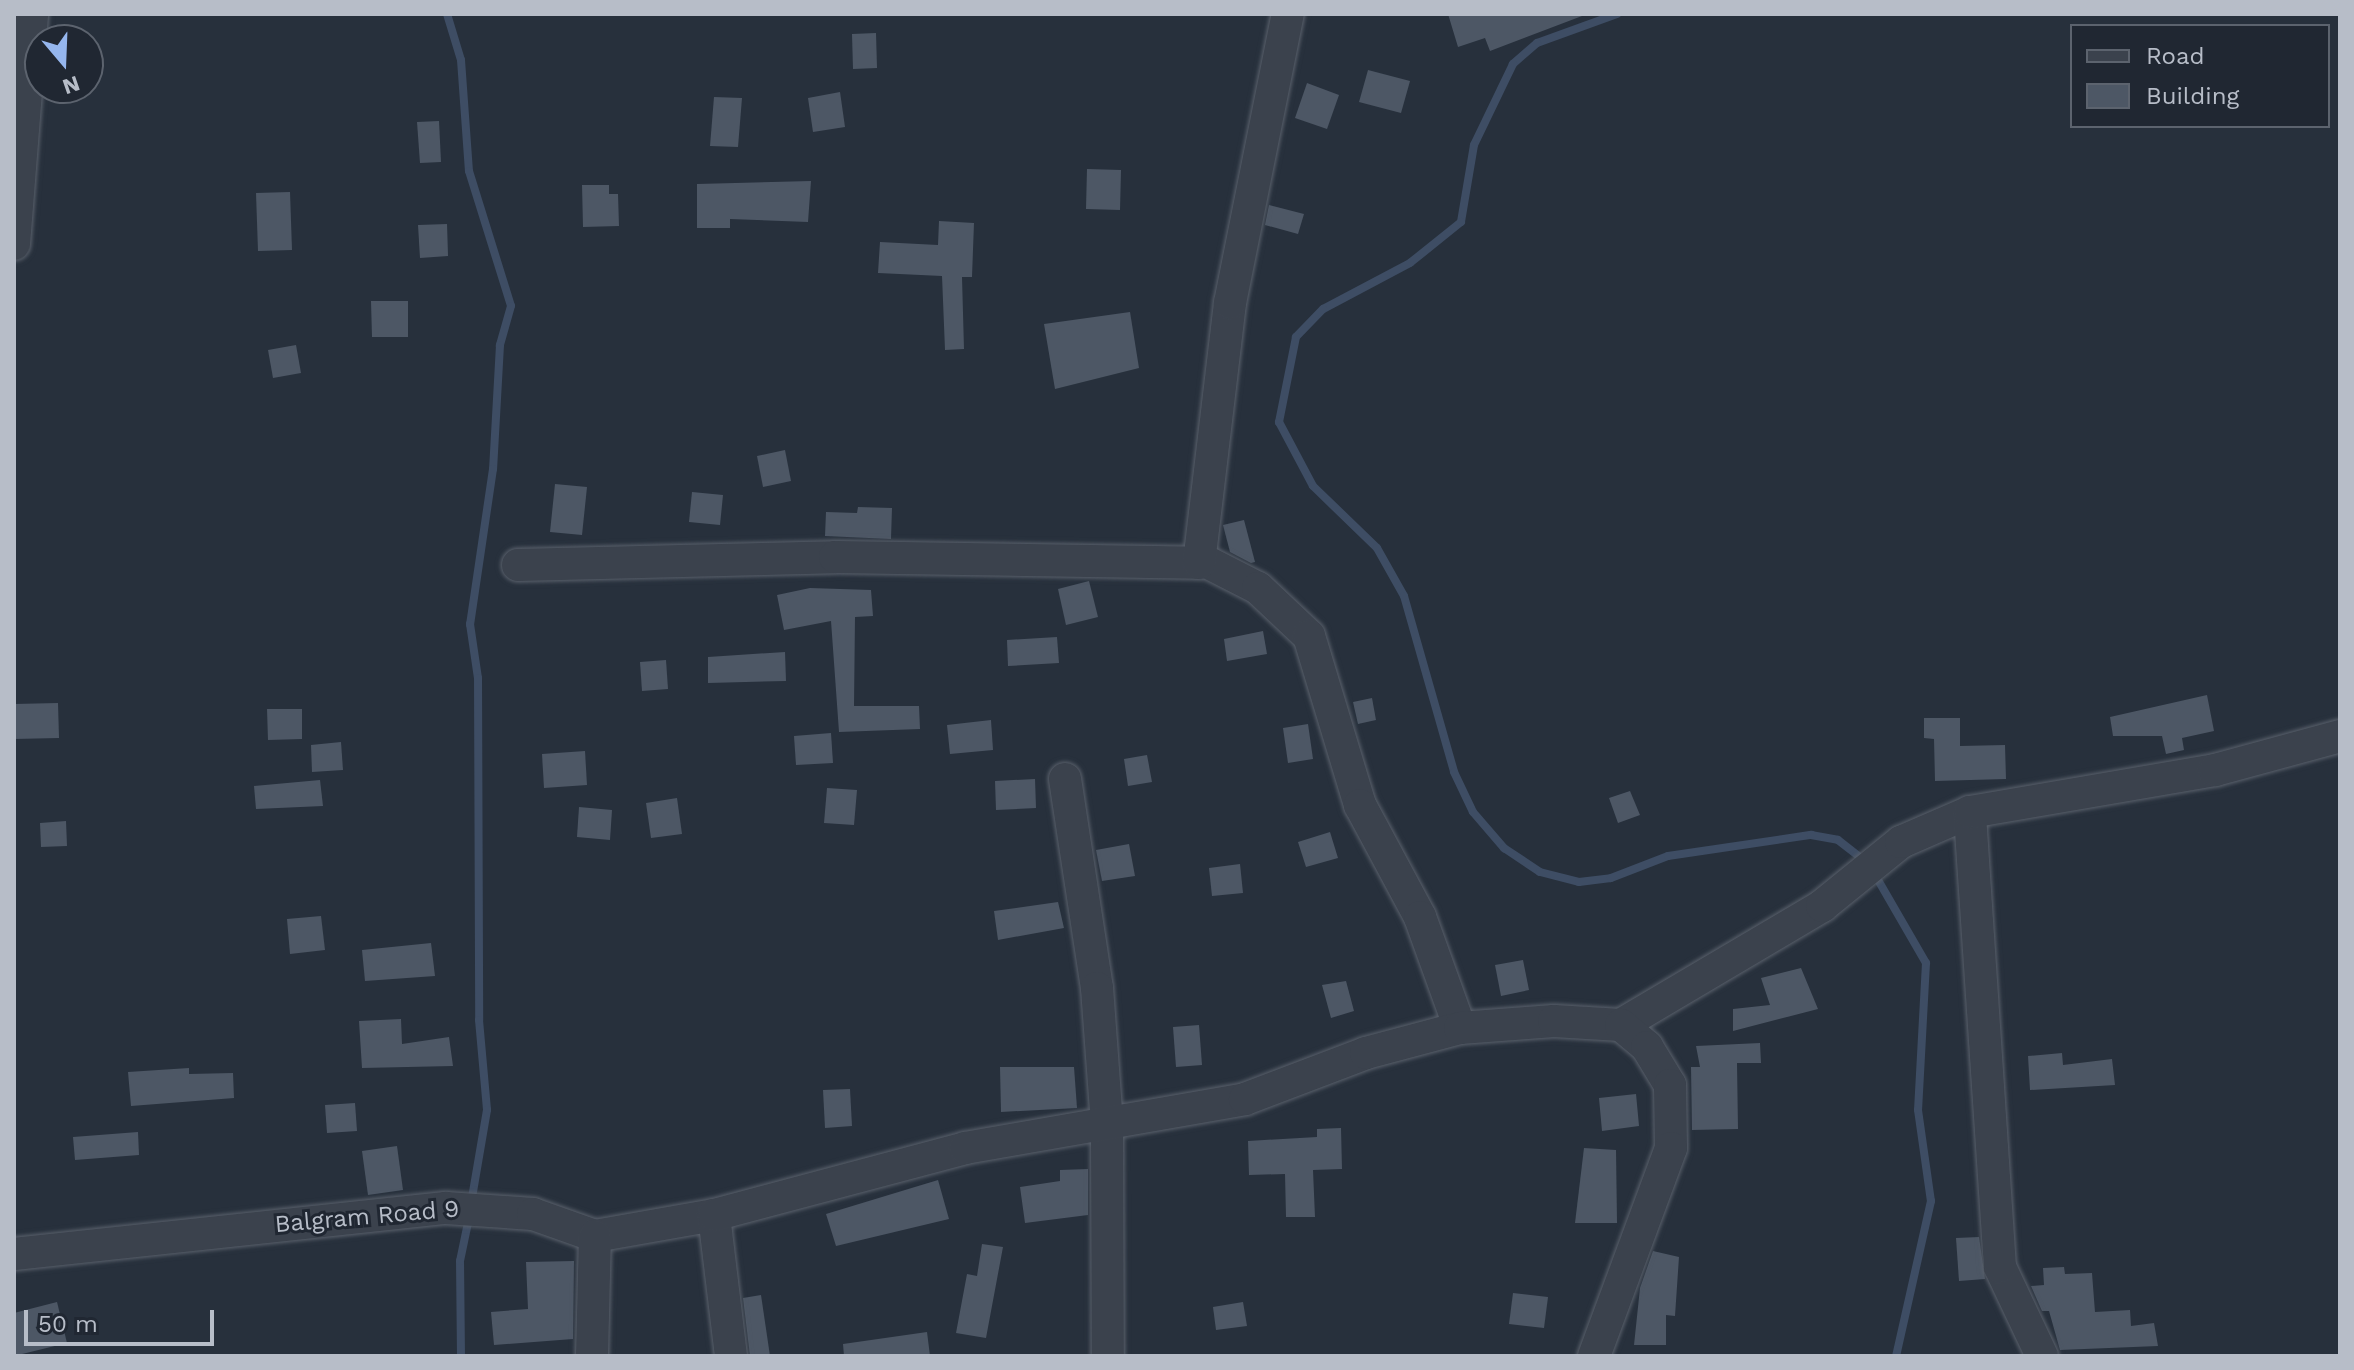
<!DOCTYPE html>
<html>
<head>
<meta charset="utf-8">
<style>
  body { margin:0 }
  #map { position:relative; width:2354px; height:1370px; overflow:hidden; background:#27303c; font-family:"Work Sans",sans-serif }
  div>[style] { position:absolute }
  .stream>* { height:8px; margin:-4px; padding:0 4px; transform-origin:4px; border-radius:4px; background:#3e4d64 }
  .building>* { inset:0; background:#4d5765 }
  .roads { filter:drop-shadow(0 0 2px #59606b) drop-shadow(0 0 2px #59606b) }
  .minor>* { height:32px; margin:-16px; padding:0 16px; transform-origin:16px; border-radius:16px; background:#3b424d }
  span { translate:-50% -50%; white-space:nowrap; text-align:center; line-height:1.15; -webkit-text-stroke:6px #202732; paint-order:stroke }
  .street-label { font-size:24px; color:#b7bdc8 }
  .frame { position:absolute; inset:0; border:16px solid #b7bdc8; pointer-events:none }
  .legend { position:absolute; left:2070px; top:24px; width:260px; height:104px; box-sizing:border-box; background:#202732; border:2px solid #5c636e; margin:0; padding:10px 14px; list-style:none; font-size:24px; color:#b7bdc8 }
  .legend li { display:flex; align-items:center; gap:16px; height:40px }
  .legend b { width:40px; border:2px solid #5c636e }
  .north { position:absolute; left:24px; top:24px; width:80px; height:80px; box-sizing:border-box; background:#202732; border:2px solid #5c636e; border-radius:50%; rotate:161deg; font-size:22px; font-weight:700; line-height:32px; text-align:center; color:#b7bdc8 }
  .north::after { content:''; display:block; margin:auto; width:28px; height:36px; background:#95b6ee; clip-path:polygon(50% 0,100% 100%,50% 72%,0 100%) }
  .scale { position:absolute; left:24px; top:1310px; width:190px; height:36px; box-sizing:border-box; border:4px solid #b7bdc8; border-top:0; padding-left:10px; font-size:24px; line-height:28px; white-space:nowrap; color:#b7bdc8; -webkit-text-stroke:6px #202732; paint-order:stroke }
</style>
</head>
<body>
<div id="map">
  <div class="stream">
    <div style="left:447px;top:14px;width:48px;rotate:73.1deg"></div>
    <div style="left:461px;top:60px;width:111px;rotate:85.9deg"></div>
    <div style="left:469px;top:171px;width:141px;rotate:72.7deg"></div>
    <div style="left:511px;top:306px;width:41px;rotate:105.8deg"></div>
    <div style="left:500px;top:345px;width:124px;rotate:93.2deg"></div>
    <div style="left:493px;top:469px;width:157px;rotate:98.4deg"></div>
    <div style="left:470px;top:624px;width:55px;rotate:81.6deg"></div>
    <div style="left:478px;top:678px;width:342px;rotate:89.8deg"></div>
    <div style="left:479px;top:1020px;width:90px;rotate:84.9deg"></div>
    <div style="left:487px;top:1110px;width:95px;rotate:99.7deg"></div>
    <div style="left:1617px;top:14px;width:85px;rotate:160.1deg"></div>
    <div style="left:1537px;top:43px;width:32px;rotate:139deg"></div>
    <div style="left:1513px;top:64px;width:90px;rotate:115.7deg"></div>
    <div style="left:1474px;top:145px;width:78px;rotate:99.6deg"></div>
    <div style="left:1461px;top:222px;width:65px;rotate:141.2deg"></div>
    <div style="left:1410px;top:263px;width:98px;rotate:152.1deg"></div>
    <div style="left:1323px;top:309px;width:39px;rotate:134deg"></div>
    <div style="left:1296px;top:337px;width:87px;rotate:101.3deg"></div>
    <div style="left:1279px;top:422px;width:72px;rotate:62deg"></div>
    <div style="left:1313px;top:486px;width:89px;rotate:44.1deg"></div>
    <div style="left:1377px;top:548px;width:55px;rotate:60.6deg"></div>
    <div style="left:1404px;top:596px;width:183px;rotate:74.1deg"></div>
    <div style="left:1454px;top:772px;width:44px;rotate:64.6deg"></div>
    <div style="left:1473px;top:812px;width:48px;rotate:49.3deg"></div>
    <div style="left:1504px;top:848px;width:43px;rotate:33.7deg"></div>
    <div style="left:1540px;top:872px;width:40px;rotate:14.4deg"></div>
    <div style="left:1579px;top:882px;width:32px;rotate:-7deg"></div>
    <div style="left:1611px;top:878px;width:61px;rotate:-21.1deg"></div>
    <div style="left:1668px;top:856px;width:145px;rotate:-8.4deg"></div>
    <div style="left:1811px;top:835px;width:27px;rotate:10deg"></div>
    <div style="left:1838px;top:840px;width:36px;rotate:38deg"></div>
    <div style="left:1874px;top:873px;width:104px;rotate:60deg"></div>
    <div style="left:1926px;top:963px;width:147px;rotate:93.1deg"></div>
    <div style="left:1918px;top:1110px;width:92px;rotate:81.9deg"></div>
    <div style="left:1931px;top:1201px;width:159px;rotate:102.7deg"></div>
    <div style="left:461px;top:1356px;width:95px;rotate:-90.6deg"></div>
    <div style="left:460px;top:1261px;width:44px;rotate:-78.2deg"></div>
  </div>
  <div class="building">
    <div style="clip-path:polygon(1448px 14px,1582px 14px,1582px 16px,1490px 51px,1485px 38px,1458px 47px)"></div>
    <div style="clip-path:polygon(876px 33px,877px 68px,853px 69px,852px 34px)"></div>
    <div style="clip-path:polygon(1368px 70px,1410px 81px,1401px 113px,1359px 102px)"></div>
    <div style="clip-path:polygon(1307px 83px,1339px 95px,1327px 129px,1295px 118px)"></div>
    <div style="clip-path:polygon(840px 92px,845px 127px,813px 132px,808px 98px)"></div>
    <div style="clip-path:polygon(714px 97px,742px 98px,738px 147px,710px 146px)"></div>
    <div style="clip-path:polygon(439px 121px,441px 162px,420px 163px,417px 122px)"></div>
    <div style="clip-path:polygon(1087px 169px,1121px 170px,1120px 210px,1086px 209px)"></div>
    <div style="clip-path:polygon(811px 181px,808px 222px,730px 219px,730px 228px,697px 228px,697px 184px)"></div>
    <div style="clip-path:polygon(582px 185px,609px 185px,609px 194px,618px 194px,619px 226px,583px 227px)"></div>
    <div style="clip-path:polygon(290px 192px,292px 250px,258px 251px,256px 193px)"></div>
    <div style="clip-path:polygon(1269px 205px,1304px 214px,1298px 234px,1265px 225px)"></div>
    <div style="clip-path:polygon(939px 221px,974px 223px,972px 277px,962px 277px,964px 349px,945px 350px,942px 276px,878px 273px,880px 242px,938px 245px)"></div>
    <div style="clip-path:polygon(447px 224px,448px 256px,420px 258px,418px 225px)"></div>
    <div style="clip-path:polygon(371px 301px,408px 301px,408px 337px,372px 337px)"></div>
    <div style="clip-path:polygon(1130px 312px,1139px 368px,1055px 389px,1044px 324px)"></div>
    <div style="clip-path:polygon(296px 345px,301px 373px,273px 378px,268px 350px)"></div>
    <div style="clip-path:polygon(785px 450px,791px 481px,763px 487px,757px 456px)"></div>
    <div style="clip-path:polygon(555px 484px,587px 487px,582px 535px,550px 532px)"></div>
    <div style="clip-path:polygon(692px 492px,723px 495px,720px 525px,689px 522px)"></div>
    <div style="clip-path:polygon(858px 507px,892px 508px,891px 539px,825px 536px,826px 512px,857px 513px)"></div>
    <div style="clip-path:polygon(1244px 520px,1255px 562px,1251px 563px,1230px 552px,1223px 525px)"></div>
    <div style="clip-path:polygon(1089px 581px,1098px 617px,1066px 625px,1058px 589px)"></div>
    <div style="clip-path:polygon(810px 588px,871px 590px,873px 616px,855px 617px,854px 706px,919px 706px,920px 729px,839px 732px,831px 621px,784px 630px,777px 595px)"></div>
    <div style="clip-path:polygon(1263px 631px,1267px 654px,1227px 661px,1224px 639px)"></div>
    <div style="clip-path:polygon(1057px 637px,1059px 663px,1008px 666px,1007px 640px)"></div>
    <div style="clip-path:polygon(785px 652px,786px 681px,708px 683px,708px 657px)"></div>
    <div style="clip-path:polygon(666px 660px,668px 689px,642px 691px,640px 662px)"></div>
    <div style="clip-path:polygon(2207px 695px,2214px 731px,2182px 738px,2184px 750px,2166px 754px,2162px 736px,2113px 736px,2110px 717px)"></div>
    <div style="clip-path:polygon(1372px 698px,1376px 720px,1358px 724px,1353px 702px)"></div>
    <div style="clip-path:polygon(58px 703px,59px 738px,14px 739px,14px 704px)"></div>
    <div style="clip-path:polygon(267px 709px,302px 709px,302px 739px,268px 740px)"></div>
    <div style="clip-path:polygon(1924px 718px,1960px 718px,1960px 746px,2005px 745px,2006px 779px,1935px 781px,1934px 739px,1924px 738px)"></div>
    <div style="clip-path:polygon(991px 720px,993px 750px,950px 754px,947px 725px)"></div>
    <div style="clip-path:polygon(1308px 724px,1313px 759px,1288px 763px,1283px 728px)"></div>
    <div style="clip-path:polygon(831px 733px,833px 763px,796px 765px,794px 736px)"></div>
    <div style="clip-path:polygon(341px 742px,343px 770px,312px 772px,311px 745px)"></div>
    <div style="clip-path:polygon(585px 751px,587px 785px,544px 788px,542px 754px)"></div>
    <div style="clip-path:polygon(1147px 755px,1152px 782px,1128px 786px,1124px 759px)"></div>
    <div style="clip-path:polygon(1035px 779px,1036px 808px,996px 810px,995px 781px)"></div>
    <div style="clip-path:polygon(320px 780px,323px 806px,256px 809px,254px 786px)"></div>
    <div style="clip-path:polygon(827px 788px,857px 790px,854px 825px,824px 823px)"></div>
    <div style="clip-path:polygon(1630px 791px,1640px 815px,1618px 823px,1609px 798px)"></div>
    <div style="clip-path:polygon(677px 798px,682px 834px,651px 838px,646px 803px)"></div>
    <div style="clip-path:polygon(579px 807px,612px 810px,610px 840px,577px 837px)"></div>
    <div style="clip-path:polygon(66px 821px,67px 846px,41px 847px,40px 823px)"></div>
    <div style="clip-path:polygon(1330px 832px,1338px 858px,1306px 867px,1298px 842px)"></div>
    <div style="clip-path:polygon(1129px 844px,1135px 876px,1102px 881px,1096px 850px)"></div>
    <div style="clip-path:polygon(1240px 864px,1243px 893px,1212px 896px,1209px 868px)"></div>
    <div style="clip-path:polygon(1058px 902px,1064px 928px,998px 940px,994px 911px)"></div>
    <div style="clip-path:polygon(321px 916px,325px 950px,290px 954px,287px 919px)"></div>
    <div style="clip-path:polygon(431px 943px,435px 976px,365px 981px,362px 950px)"></div>
    <div style="clip-path:polygon(1523px 960px,1529px 990px,1501px 996px,1495px 965px)"></div>
    <div style="clip-path:polygon(1801px 968px,1818px 1009px,1733px 1031px,1733px 1009px,1770px 1005px,1761px 978px)"></div>
    <div style="clip-path:polygon(1346px 981px,1354px 1011px,1331px 1018px,1322px 985px)"></div>
    <div style="clip-path:polygon(401px 1019px,402px 1044px,449px 1037px,453px 1066px,362px 1068px,359px 1021px)"></div>
    <div style="clip-path:polygon(1199px 1025px,1202px 1065px,1176px 1067px,1173px 1027px)"></div>
    <div style="clip-path:polygon(1760px 1043px,1761px 1063px,1737px 1063px,1738px 1129px,1692px 1130px,1691px 1067px,1700px 1067px,1696px 1046px)"></div>
    <div style="clip-path:polygon(2062px 1053px,2063px 1065px,2112px 1059px,2115px 1085px,2030px 1090px,2028px 1056px)"></div>
    <div style="clip-path:polygon(1000px 1067px,1074px 1067px,1077px 1108px,1001px 1112px)"></div>
    <div style="clip-path:polygon(189px 1068px,189px 1074px,233px 1073px,234px 1098px,131px 1106px,128px 1072px)"></div>
    <div style="clip-path:polygon(850px 1089px,852px 1126px,825px 1128px,823px 1090px)"></div>
    <div style="clip-path:polygon(1636px 1094px,1639px 1126px,1602px 1131px,1599px 1098px)"></div>
    <div style="clip-path:polygon(355px 1103px,357px 1131px,327px 1133px,325px 1105px)"></div>
    <div style="clip-path:polygon(1341px 1128px,1342px 1169px,1313px 1170px,1315px 1217px,1286px 1217px,1285px 1174px,1249px 1175px,1248px 1141px,1317px 1137px,1317px 1129px)"></div>
    <div style="clip-path:polygon(138px 1132px,139px 1155px,75px 1160px,73px 1137px)"></div>
    <div style="clip-path:polygon(397px 1146px,403px 1190px,368px 1195px,362px 1151px)"></div>
    <div style="clip-path:polygon(1584px 1148px,1616px 1150px,1617px 1223px,1575px 1223px)"></div>
    <div style="clip-path:polygon(1088px 1169px,1088px 1215px,1025px 1223px,1020px 1187px,1060px 1181px,1060px 1170px)"></div>
    <div style="clip-path:polygon(938px 1180px,949px 1219px,836px 1246px,826px 1214px)"></div>
    <div style="clip-path:polygon(1979px 1237px,1985px 1279px,1959px 1281px,1956px 1238px)"></div>
    <div style="clip-path:polygon(982px 1244px,1003px 1247px,986px 1338px,956px 1333px,967px 1274px,977px 1276px)"></div>
    <div style="clip-path:polygon(1653px 1251px,1679px 1257px,1675px 1316px,1666px 1315px,1666px 1345px,1634px 1345px,1640px 1288px)"></div>
    <div style="clip-path:polygon(574px 1261px,573px 1339px,494px 1345px,491px 1312px,528px 1309px,526px 1262px)"></div>
    <div style="clip-path:polygon(2064px 1267px,2065px 1274px,2092px 1273px,2095px 1312px,2130px 1310px,2131px 1326px,2154px 1323px,2158px 1346px,2060px 1350px,2049px 1311px,2042px 1311px,2031px 1286px,2044px 1285px,2043px 1268px)"></div>
    <div style="clip-path:polygon(1513px 1293px,1548px 1297px,1544px 1328px,1509px 1324px)"></div>
    <div style="clip-path:polygon(761px 1295px,770px 1356px,750px 1356px,743px 1298px)"></div>
    <div style="clip-path:polygon(57px 1302px,67px 1343px,14px 1356px,14px 1313px)"></div>
    <div style="clip-path:polygon(1243px 1302px,1247px 1326px,1216px 1330px,1213px 1307px)"></div>
    <div style="clip-path:polygon(927px 1332px,930px 1356px,844px 1356px,843px 1344px)"></div>
  </div>
  <div class="roads">
    <div class="minor">
      <div style="left:14px;top:244px;width:231px;rotate:-85.5deg"></div>
      <div style="left:1199px;top:558px;width:66px;rotate:27deg"></div>
      <div style="left:1258px;top:588px;width:70px;rotate:43.3deg"></div>
      <div style="left:1309px;top:636px;width:177px;rotate:73.2deg"></div>
      <div style="left:1360px;top:805px;width:127px;rotate:61.8deg"></div>
      <div style="left:1420px;top:917px;width:118px;rotate:70.2deg"></div>
      <div style="left:518px;top:565px;width:317px;rotate:-1.4deg"></div>
      <div style="left:835px;top:557px;width:364px;rotate:0.9deg"></div>
      <div style="left:1199px;top:563px;width:262px;rotate:-83.2deg"></div>
      <div style="left:1230px;top:303px;width:295px;rotate:-78.7deg"></div>
      <div style="left:1065px;top:779px;width:211px;rotate:81.3deg"></div>
      <div style="left:1097px;top:988px;width:135px;rotate:85.8deg"></div>
      <div style="left:1107px;top:1123px;width:233px;rotate:89.8deg"></div>
      <div style="left:1621px;top:1025px;width:234px;rotate:-30.6deg"></div>
      <div style="left:1822px;top:906px;width:102px;rotate:-39deg"></div>
      <div style="left:1901px;top:842px;width:75px;rotate:-23.5deg"></div>
      <div style="left:14px;top:1254px;width:434px;rotate:-6.1deg"></div>
      <div style="left:446px;top:1208px;width:87px;rotate:3.9deg"></div>
      <div style="left:533px;top:1214px;width:66px;rotate:19.5deg"></div>
      <div style="left:595px;top:1236px;width:121px;rotate:-10deg"></div>
      <div style="left:592px;top:1356px;width:120px;rotate:-88.6deg"></div>
      <div style="left:731px;top:1356px;width:142px;rotate:-96.9deg"></div>
      <div style="left:714px;top:1215px;width:260px;rotate:-14.9deg"></div>
      <div style="left:965px;top:1148px;width:284px;rotate:-9.9deg"></div>
      <div style="left:1245px;top:1099px;width:129px;rotate:-20.8deg"></div>
      <div style="left:1366px;top:1053px;width:97px;rotate:-14.9deg"></div>
      <div style="left:1460px;top:1028px;width:94px;rotate:-4.3deg"></div>
      <div style="left:1554px;top:1021px;width:67px;rotate:3.4deg"></div>
      <div style="left:1621px;top:1025px;width:34px;rotate:40deg"></div>
      <div style="left:1647px;top:1047px;width:44px;rotate:58.8deg"></div>
      <div style="left:1670px;top:1085px;width:63px;rotate:89.1deg"></div>
      <div style="left:1671px;top:1148px;width:222px;rotate:110.3deg"></div>
      <div style="left:2042px;top:1356px;width:98px;rotate:-115.3deg"></div>
      <div style="left:2000px;top:1267px;width:456px;rotate:-93.8deg"></div>
      <div style="left:1970px;top:812px;width:249px;rotate:-9.7deg"></div>
      <div style="left:2215px;top:770px;width:130px;rotate:-15.2deg"></div>
    </div>
  </div>
  <div class="street-label">
    <span style="left:367px;top:1217px;rotate:-5deg">Balgram Road 9</span>
  </div>
  <div class="frame"></div>
  <ul class="legend">
  <li><b style="height:10px;background:#3b424d"></b>Road</li>
  <li><b style="height:22px;background:#4d5765"></b>Building</li>
  </ul>
  <div class="north">N</div>
  <div class="scale">50 m</div>
</div>
</body>
</html>
